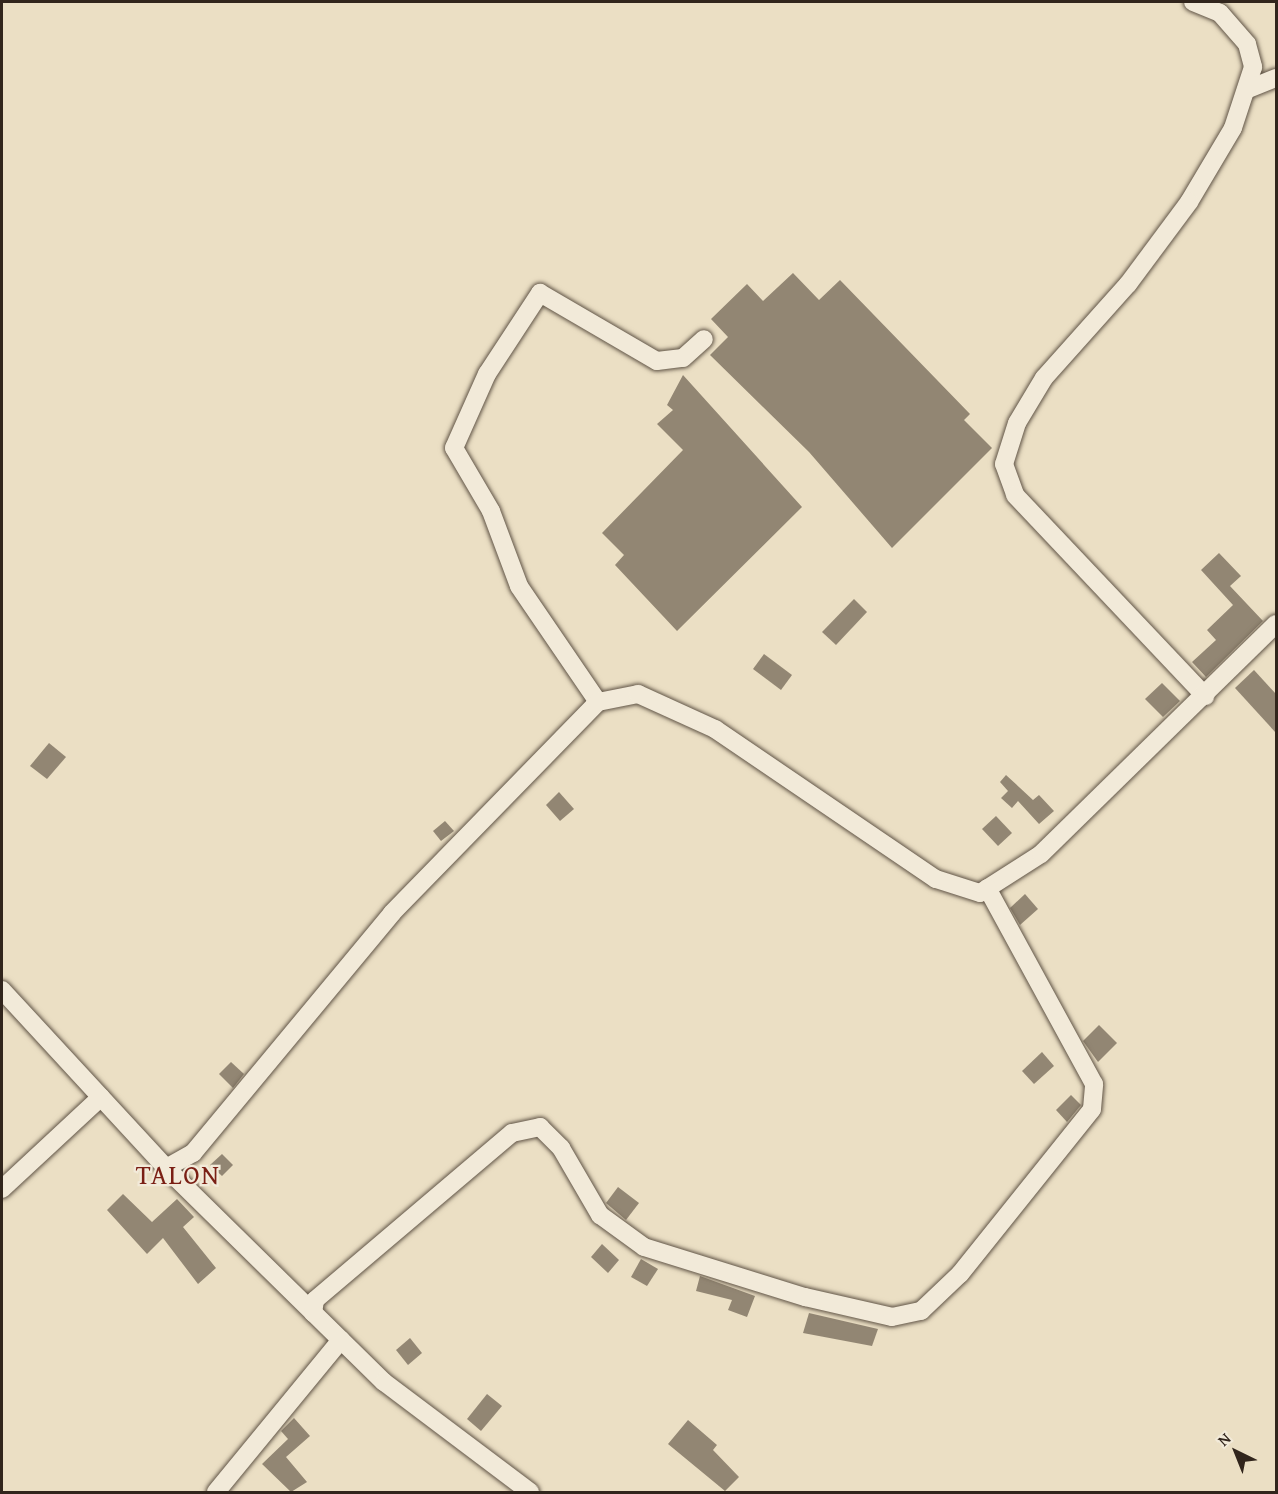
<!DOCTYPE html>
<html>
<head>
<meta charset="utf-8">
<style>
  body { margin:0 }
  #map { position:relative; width:1278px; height:1494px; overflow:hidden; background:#ebdfc4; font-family:"Gentium Book Plus",serif }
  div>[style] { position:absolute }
  .building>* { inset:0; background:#928673 }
  .roads { filter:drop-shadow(0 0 2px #605446) drop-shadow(0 0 2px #605446) }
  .minor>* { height:18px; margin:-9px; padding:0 9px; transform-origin:9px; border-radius:9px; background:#f2ead9 }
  span { translate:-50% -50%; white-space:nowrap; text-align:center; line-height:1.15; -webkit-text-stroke:4.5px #f2ead9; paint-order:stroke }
  .quarter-label { font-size:27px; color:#7a1f14; letter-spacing:1.5px }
  .frame { position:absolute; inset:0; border:3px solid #31251c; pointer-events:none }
  .north { position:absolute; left:1206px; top:1422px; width:60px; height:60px; -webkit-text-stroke:4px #f2ead9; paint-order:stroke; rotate:317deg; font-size:16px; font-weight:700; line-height:24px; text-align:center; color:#31251c }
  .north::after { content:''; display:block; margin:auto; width:21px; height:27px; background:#31251c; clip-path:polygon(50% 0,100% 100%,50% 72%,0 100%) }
</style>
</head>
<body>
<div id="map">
  <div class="building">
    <div style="clip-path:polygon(793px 273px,819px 300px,840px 280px,970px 414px,964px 420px,992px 448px,892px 548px,809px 452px,710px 355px,728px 337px,711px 319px,747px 284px,763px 301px)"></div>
    <div style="clip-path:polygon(683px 375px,802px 507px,677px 631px,615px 565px,624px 555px,602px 533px,683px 450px,657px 424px,673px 410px,667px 405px)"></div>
    <div style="clip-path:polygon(1219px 553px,1241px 576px,1230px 586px,1263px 621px,1206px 677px,1192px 662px,1216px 640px,1207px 630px,1233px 605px,1201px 570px)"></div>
    <div style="clip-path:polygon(854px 599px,867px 612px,836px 645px,822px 632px)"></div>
    <div style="clip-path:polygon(764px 654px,792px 675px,781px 690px,753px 669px)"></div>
    <div style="clip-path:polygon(1254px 670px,1276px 694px,1276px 733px,1235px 688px)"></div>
    <div style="clip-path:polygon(1162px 683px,1180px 701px,1163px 717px,1145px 699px)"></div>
    <div style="clip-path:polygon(49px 743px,66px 757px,47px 779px,30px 766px)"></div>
    <div style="clip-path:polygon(1006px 775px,1033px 800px,1039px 795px,1054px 811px,1039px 824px,1018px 801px,1012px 808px,1001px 798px,1008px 791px,1000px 782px)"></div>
    <div style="clip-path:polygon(559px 792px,574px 809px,560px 821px,546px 805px)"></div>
    <div style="clip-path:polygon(996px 816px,1012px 833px,998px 846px,982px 829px)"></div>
    <div style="clip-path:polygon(445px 821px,454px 831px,441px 841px,433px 831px)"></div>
    <div style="clip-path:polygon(1025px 894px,1038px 909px,1020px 925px,1010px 908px)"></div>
    <div style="clip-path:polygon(1099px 1025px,1117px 1043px,1098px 1062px,1083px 1041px)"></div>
    <div style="clip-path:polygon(1042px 1052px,1054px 1066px,1034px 1084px,1022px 1071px)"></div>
    <div style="clip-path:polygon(231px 1062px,244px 1074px,233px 1088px,219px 1074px)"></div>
    <div style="clip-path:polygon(1071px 1095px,1081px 1105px,1067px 1122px,1056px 1110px)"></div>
    <div style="clip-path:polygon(222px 1154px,233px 1165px,222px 1176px,210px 1165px)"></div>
    <div style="clip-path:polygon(618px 1187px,639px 1203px,626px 1220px,606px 1203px)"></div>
    <div style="clip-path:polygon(123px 1194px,152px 1222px,177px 1199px,194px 1217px,183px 1227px,216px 1268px,198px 1284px,163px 1238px,147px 1254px,107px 1210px)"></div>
    <div style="clip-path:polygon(602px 1244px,619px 1260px,608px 1273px,591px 1257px)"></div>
    <div style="clip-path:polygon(641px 1259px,658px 1269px,647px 1286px,631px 1277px)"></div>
    <div style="clip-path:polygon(700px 1276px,755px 1296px,747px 1317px,728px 1310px,732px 1300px,696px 1291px)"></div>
    <div style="clip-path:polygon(809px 1313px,878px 1329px,872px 1346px,803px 1333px)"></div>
    <div style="clip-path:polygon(410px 1338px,422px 1353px,408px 1365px,396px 1350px)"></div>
    <div style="clip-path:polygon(487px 1394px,502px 1406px,481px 1431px,467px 1419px)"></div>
    <div style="clip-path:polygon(294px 1418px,310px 1436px,286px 1457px,307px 1482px,291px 1492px,262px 1464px,288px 1439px,281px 1431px)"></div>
    <div style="clip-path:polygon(688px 1420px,717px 1445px,713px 1450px,739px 1477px,725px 1491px,668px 1444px)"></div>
  </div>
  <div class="roads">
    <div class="minor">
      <div style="left:1193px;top:2px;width:29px;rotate:22deg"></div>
      <div style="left:1220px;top:13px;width:41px;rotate:48.9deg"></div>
      <div style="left:1247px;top:44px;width:24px;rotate:75deg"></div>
      <div style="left:1253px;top:67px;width:64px;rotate:108.2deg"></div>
      <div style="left:1233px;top:128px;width:86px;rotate:120.7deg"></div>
      <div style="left:1189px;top:202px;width:102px;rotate:126.6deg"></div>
      <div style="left:1128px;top:284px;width:126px;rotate:131.8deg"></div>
      <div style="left:1044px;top:378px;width:52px;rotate:121deg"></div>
      <div style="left:1017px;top:423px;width:43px;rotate:107.6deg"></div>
      <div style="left:1004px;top:464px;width:33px;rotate:70deg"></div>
      <div style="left:1015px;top:495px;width:277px;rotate:46.6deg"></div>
      <div style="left:1246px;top:90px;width:32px;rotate:-22deg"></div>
      <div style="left:598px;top:702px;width:140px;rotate:-124.3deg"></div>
      <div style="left:519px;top:586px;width:80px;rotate:-110.5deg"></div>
      <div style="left:491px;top:511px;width:73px;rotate:-120.4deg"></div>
      <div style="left:454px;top:448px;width:81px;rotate:-66deg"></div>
      <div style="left:487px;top:374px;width:97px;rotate:-56.8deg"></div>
      <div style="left:540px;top:293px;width:135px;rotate:30.2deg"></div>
      <div style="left:657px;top:361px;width:26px;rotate:-7deg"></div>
      <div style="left:683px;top:358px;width:28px;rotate:-42deg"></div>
      <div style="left:2px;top:990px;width:242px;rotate:47.3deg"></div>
      <div style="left:166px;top:1168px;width:305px;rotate:44.5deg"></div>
      <div style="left:384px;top:1382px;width:183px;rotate:37deg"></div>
      <div style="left:166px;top:1168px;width:31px;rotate:-29deg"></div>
      <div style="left:193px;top:1153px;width:312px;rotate:-50.3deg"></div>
      <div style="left:392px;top:913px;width:295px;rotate:-45.7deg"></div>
      <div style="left:598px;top:702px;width:41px;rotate:-11.3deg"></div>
      <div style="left:638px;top:694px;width:85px;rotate:24.4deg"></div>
      <div style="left:715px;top:729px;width:267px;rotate:34.2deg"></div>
      <div style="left:936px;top:879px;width:46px;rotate:17.7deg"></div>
      <div style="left:980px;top:893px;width:72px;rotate:-32.6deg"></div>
      <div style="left:1041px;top:854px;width:329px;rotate:-44.4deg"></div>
      <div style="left:2px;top:1189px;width:135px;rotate:-42.9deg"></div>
      <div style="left:313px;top:1313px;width:13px;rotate:-81deg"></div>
      <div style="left:315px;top:1300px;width:258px;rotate:-40.3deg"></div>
      <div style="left:512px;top:1133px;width:29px;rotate:-12deg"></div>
      <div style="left:540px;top:1127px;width:30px;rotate:45deg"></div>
      <div style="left:561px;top:1148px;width:78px;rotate:59.8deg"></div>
      <div style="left:600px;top:1215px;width:54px;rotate:36deg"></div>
      <div style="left:644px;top:1247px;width:169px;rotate:17.3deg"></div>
      <div style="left:805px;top:1297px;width:89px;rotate:12.9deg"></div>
      <div style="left:892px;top:1317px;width:30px;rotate:-12deg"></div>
      <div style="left:921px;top:1311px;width:54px;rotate:-43.5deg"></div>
      <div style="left:960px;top:1274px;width:211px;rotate:-51.3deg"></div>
      <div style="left:1092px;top:1109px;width:25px;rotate:-85deg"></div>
      <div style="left:1094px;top:1084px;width:223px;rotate:-118.6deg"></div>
      <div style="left:216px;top:1492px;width:197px;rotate:-50.6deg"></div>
    </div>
  </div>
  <div class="quarter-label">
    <span style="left:178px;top:1175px">TALON</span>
  </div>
  <div class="frame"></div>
  <div class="north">N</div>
</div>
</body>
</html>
